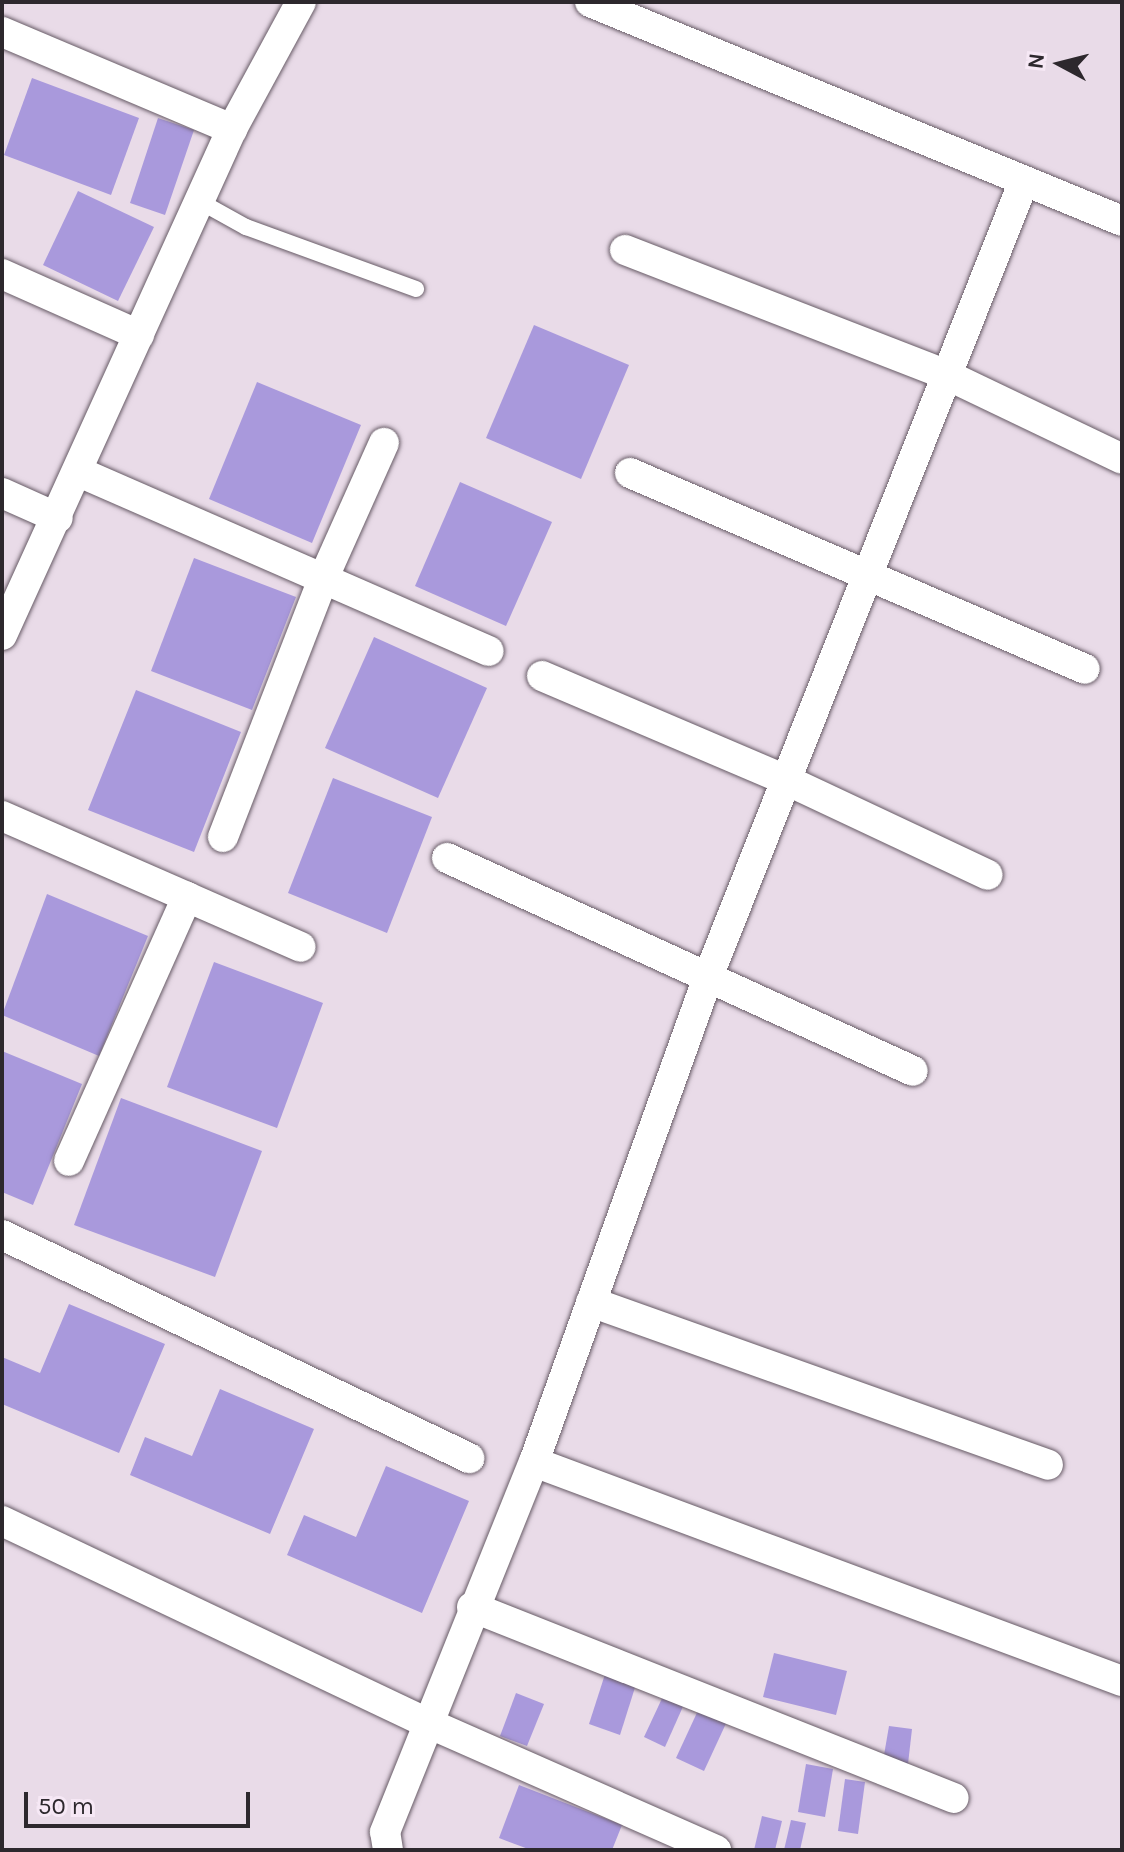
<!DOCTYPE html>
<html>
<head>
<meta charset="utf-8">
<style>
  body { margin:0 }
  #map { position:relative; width:1124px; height:1852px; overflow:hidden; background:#e9dbe8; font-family:Karla,sans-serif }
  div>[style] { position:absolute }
  .building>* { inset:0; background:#a999dc }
  .roads { filter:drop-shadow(0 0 2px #675b66) drop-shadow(0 0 2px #675b66) }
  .service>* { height:16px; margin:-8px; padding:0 8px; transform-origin:8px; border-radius:8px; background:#fff }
  .minor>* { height:30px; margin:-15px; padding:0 15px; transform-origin:15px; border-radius:15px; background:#fff }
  span { translate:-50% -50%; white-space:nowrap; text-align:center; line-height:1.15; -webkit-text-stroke:8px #f6e8f5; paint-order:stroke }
  .frame { position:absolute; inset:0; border:4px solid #2d282d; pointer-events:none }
  .north { position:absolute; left:1020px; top:24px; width:80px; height:80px; -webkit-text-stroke:6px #f6e8f5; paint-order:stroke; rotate:277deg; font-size:22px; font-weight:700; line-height:32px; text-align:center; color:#2d282d }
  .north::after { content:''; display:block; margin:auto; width:28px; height:36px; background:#2d282d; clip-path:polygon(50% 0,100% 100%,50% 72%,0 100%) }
  .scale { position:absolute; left:24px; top:1792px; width:226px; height:36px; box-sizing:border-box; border:4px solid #2d282d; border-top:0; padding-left:10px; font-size:24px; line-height:28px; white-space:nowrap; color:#2d282d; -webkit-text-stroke:6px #f6e8f5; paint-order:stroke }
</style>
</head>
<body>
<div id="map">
  <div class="building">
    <div style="clip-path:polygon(32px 78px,139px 118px,111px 195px,4px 155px)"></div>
    <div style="clip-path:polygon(158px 118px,194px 130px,165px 215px,130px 203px)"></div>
    <div style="clip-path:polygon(78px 191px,154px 227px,118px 301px,43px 265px)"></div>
    <div style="clip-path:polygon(534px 325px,629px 365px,581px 479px,486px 438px)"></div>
    <div style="clip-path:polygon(257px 382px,361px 425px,312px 543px,209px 499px)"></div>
    <div style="clip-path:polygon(460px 482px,552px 522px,506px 626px,415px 586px)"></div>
    <div style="clip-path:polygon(194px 558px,296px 597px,252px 710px,151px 671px)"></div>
    <div style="clip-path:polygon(374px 637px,487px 688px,438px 798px,325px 748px)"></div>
    <div style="clip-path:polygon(136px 690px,241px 732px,194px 852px,88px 810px)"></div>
    <div style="clip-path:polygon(333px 778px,432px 817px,387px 933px,288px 893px)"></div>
    <div style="clip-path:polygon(47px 894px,148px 936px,99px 1056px,2px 1015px)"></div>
    <div style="clip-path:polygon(214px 962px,323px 1003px,277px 1128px,167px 1087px)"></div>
    <div style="clip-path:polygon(2px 1051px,82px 1084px,33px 1205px,2px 1192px)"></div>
    <div style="clip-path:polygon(121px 1098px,262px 1151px,215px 1277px,74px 1225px)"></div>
    <div style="clip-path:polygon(69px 1304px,165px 1344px,119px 1453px,2px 1404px,2px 1357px,40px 1373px)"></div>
    <div style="clip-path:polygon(220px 1389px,314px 1429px,270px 1534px,130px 1475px,145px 1437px,192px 1456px)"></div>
    <div style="clip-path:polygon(386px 1466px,469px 1501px,422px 1613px,287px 1555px,304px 1515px,356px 1537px)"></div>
    <div style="clip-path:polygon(774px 1653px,847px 1671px,836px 1715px,763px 1697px)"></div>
    <div style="clip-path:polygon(607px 1668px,638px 1678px,620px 1735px,589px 1724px)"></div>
    <div style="clip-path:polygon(665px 1692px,685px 1702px,665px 1747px,644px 1737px)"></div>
    <div style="clip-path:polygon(516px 1693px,544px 1704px,527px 1746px,500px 1736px)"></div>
    <div style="clip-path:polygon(701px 1704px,729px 1717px,704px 1771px,676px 1758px)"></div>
    <div style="clip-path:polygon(889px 1726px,912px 1729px,908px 1764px,883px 1761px)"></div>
    <div style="clip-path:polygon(806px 1764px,833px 1769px,825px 1817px,798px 1812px)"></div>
    <div style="clip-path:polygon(845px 1779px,865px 1782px,858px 1834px,838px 1831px)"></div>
    <div style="clip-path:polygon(519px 1785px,622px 1825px,612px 1850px,531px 1850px,499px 1838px)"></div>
    <div style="clip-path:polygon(762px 1816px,782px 1821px,775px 1850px,754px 1850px)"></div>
    <div style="clip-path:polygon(791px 1820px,806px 1823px,800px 1850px,784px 1850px)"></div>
  </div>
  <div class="roads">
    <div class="service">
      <div style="left:199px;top:201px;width:54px;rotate:29deg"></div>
      <div style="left:246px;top:227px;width:181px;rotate:20deg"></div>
    </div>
    <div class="minor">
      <div style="left:590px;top:2px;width:575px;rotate:22.37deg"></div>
      <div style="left:2px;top:32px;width:250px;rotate:22.9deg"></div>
      <div style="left:625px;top:250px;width:345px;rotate:21.2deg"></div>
      <div style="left:947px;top:375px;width:194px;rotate:25.6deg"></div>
      <div style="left:2px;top:274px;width:150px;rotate:24deg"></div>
      <div style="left:79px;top:472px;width:447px;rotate:23.6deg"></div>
      <div style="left:630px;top:473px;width:495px;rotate:23.3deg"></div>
      <div style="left:2px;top:493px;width:61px;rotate:24.1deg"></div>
      <div style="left:2px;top:635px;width:556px;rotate:-65.56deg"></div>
      <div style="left:232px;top:129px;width:145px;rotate:-61.5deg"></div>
      <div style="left:542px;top:676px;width:263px;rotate:23.1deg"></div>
      <div style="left:784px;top:779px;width:225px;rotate:25.2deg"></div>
      <div style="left:2px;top:816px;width:202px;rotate:23.6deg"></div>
      <div style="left:187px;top:897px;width:289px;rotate:114.1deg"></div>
      <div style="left:223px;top:837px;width:279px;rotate:-68.8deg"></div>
      <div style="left:324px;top:577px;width:147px;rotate:-65.9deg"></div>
      <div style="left:447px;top:858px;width:512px;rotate:24.56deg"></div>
      <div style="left:187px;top:897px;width:124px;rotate:23.7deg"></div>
      <div style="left:2px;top:1235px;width:518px;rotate:25.53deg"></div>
      <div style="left:591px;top:1302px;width:485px;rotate:19.6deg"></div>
      <div style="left:534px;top:1462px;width:627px;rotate:20.43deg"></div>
      <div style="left:2px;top:1521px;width:471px;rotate:25.4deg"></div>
      <div style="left:428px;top:1723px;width:315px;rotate:23.8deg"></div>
      <div style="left:472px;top:1607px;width:518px;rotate:21.62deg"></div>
      <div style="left:388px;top:1850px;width:18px;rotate:-99deg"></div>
      <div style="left:385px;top:1832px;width:399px;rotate:-68.1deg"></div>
      <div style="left:534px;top:1462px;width:515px;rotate:-70.26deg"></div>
      <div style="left:708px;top:977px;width:856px;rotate:-68.35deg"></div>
    </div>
  </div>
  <div class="frame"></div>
  <div class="north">N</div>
  <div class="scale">50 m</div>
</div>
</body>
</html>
